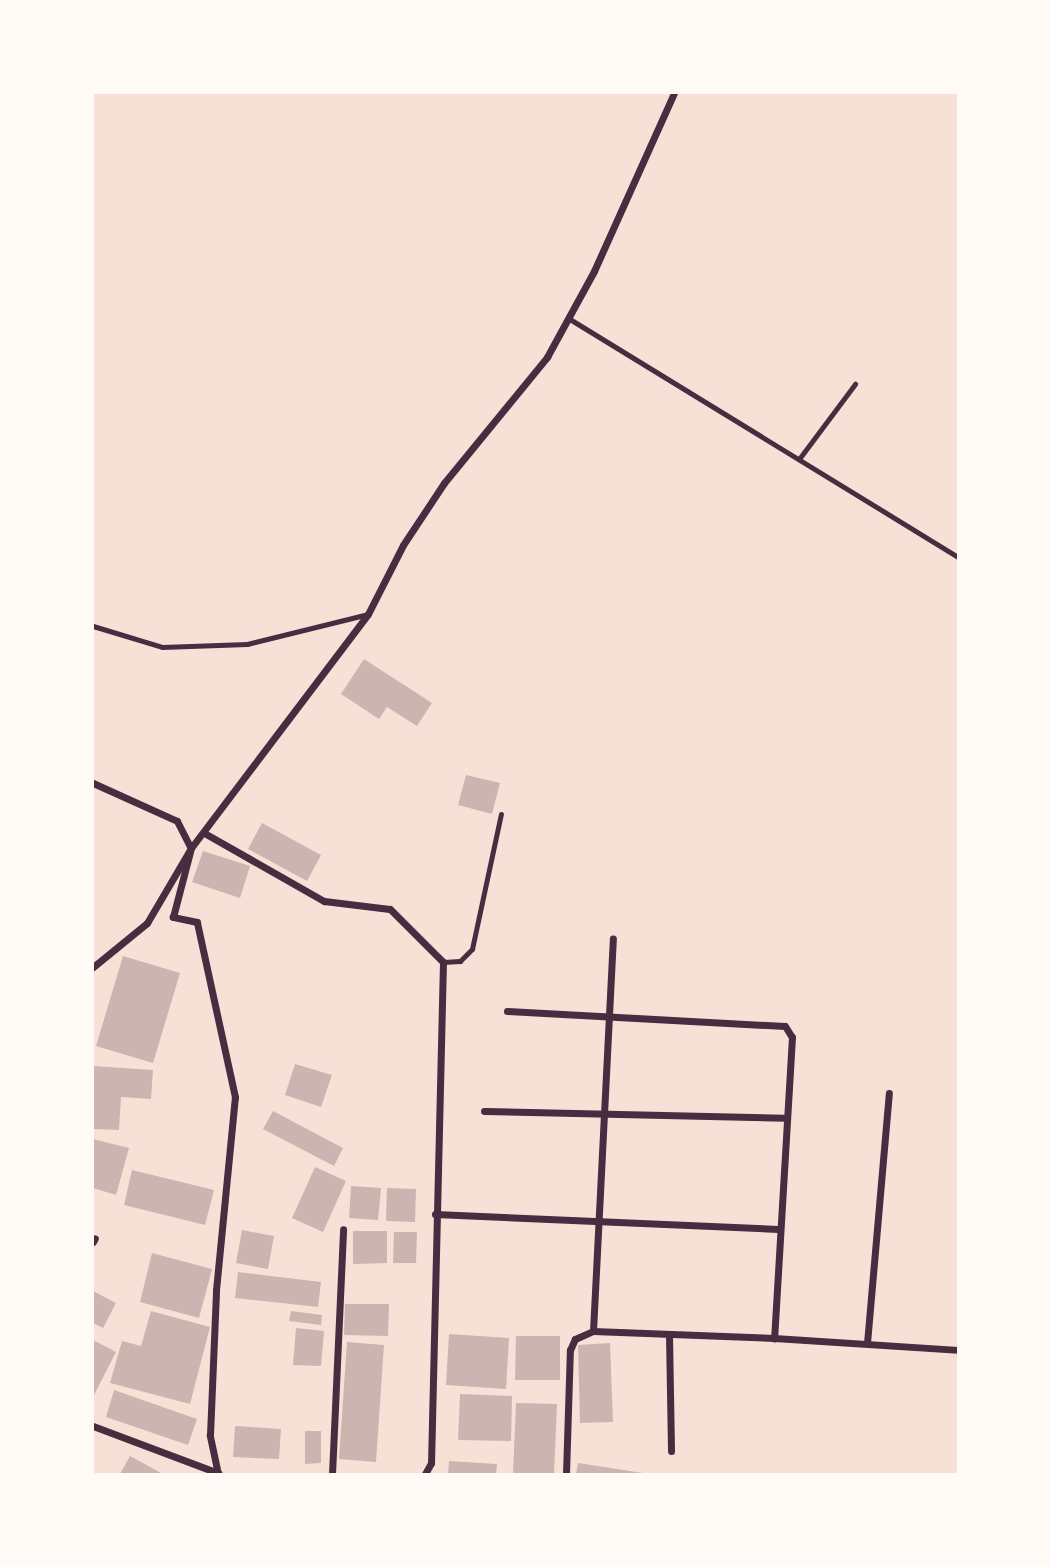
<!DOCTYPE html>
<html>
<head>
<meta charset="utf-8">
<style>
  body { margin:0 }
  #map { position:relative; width:1051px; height:1567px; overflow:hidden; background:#f7e1d7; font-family:"Public Sans",sans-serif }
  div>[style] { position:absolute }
  .building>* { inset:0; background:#ccb4b1 }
  .service>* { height:5px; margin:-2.5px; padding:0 2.5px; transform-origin:2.5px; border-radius:2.5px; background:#4a2c40 }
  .minor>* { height:7px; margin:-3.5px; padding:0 3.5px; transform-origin:3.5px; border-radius:3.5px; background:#4a2c40 }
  span { translate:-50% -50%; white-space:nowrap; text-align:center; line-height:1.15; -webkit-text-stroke:7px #fffaf5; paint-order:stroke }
  .frame { position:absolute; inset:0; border:94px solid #fffaf5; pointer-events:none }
</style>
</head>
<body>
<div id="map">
  <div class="building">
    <div style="clip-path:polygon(364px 659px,432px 703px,417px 726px,387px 707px,379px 719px,341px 694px)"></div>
    <div style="clip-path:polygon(466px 775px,500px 783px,492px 814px,458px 805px)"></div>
    <div style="clip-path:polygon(262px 823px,321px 855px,307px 881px,248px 849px)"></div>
    <div style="clip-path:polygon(203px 851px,250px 866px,240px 898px,192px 882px)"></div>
    <div style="clip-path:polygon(123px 956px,180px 973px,153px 1063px,96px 1046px)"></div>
    <div style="clip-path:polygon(295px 1064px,332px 1075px,321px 1107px,285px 1095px)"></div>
    <div style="clip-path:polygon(93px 1066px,153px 1070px,151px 1099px,121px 1097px,119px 1130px,93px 1129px)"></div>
    <div style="clip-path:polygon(273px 1111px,343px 1148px,334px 1166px,263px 1129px)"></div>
    <div style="clip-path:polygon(93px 1139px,129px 1148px,116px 1195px,93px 1188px)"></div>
    <div style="clip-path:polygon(315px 1167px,346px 1181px,323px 1232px,292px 1218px)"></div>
    <div style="clip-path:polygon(132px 1170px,214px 1190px,205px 1225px,124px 1205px)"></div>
    <div style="clip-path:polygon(351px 1186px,381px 1188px,378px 1220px,349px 1218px)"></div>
    <div style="clip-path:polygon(387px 1188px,416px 1189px,415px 1222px,386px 1221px)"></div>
    <div style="clip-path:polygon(242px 1230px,274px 1236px,268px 1269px,236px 1263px)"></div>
    <div style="clip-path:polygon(353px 1231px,387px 1231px,387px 1263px,353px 1264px)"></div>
    <div style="clip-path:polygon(394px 1232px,417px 1232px,416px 1263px,393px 1263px)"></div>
    <div style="clip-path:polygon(152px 1253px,212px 1269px,199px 1318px,140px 1302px)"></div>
    <div style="clip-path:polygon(238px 1272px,321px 1282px,318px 1307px,235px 1298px)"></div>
    <div style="clip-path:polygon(93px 1291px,116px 1303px,103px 1328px,93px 1323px)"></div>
    <div style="clip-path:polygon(345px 1304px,389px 1304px,388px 1336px,344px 1335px)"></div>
    <div style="clip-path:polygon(151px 1311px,210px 1327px,190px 1404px,110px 1383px,122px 1341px,141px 1346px)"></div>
    <div style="clip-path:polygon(291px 1311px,322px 1315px,321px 1325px,289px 1321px)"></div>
    <div style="clip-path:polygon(296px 1328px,324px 1331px,321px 1366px,293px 1365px)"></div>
    <div style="clip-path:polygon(449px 1334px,509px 1338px,506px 1389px,446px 1385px)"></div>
    <div style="clip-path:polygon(516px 1336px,560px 1336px,560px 1380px,515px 1380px)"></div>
    <div style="clip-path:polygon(93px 1340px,116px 1352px,93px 1397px)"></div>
    <div style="clip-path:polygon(347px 1342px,384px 1345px,376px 1462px,339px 1459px)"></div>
    <div style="clip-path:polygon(610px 1343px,613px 1422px,580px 1423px,578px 1345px)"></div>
    <div style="clip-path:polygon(114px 1390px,197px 1419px,188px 1445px,106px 1417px)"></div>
    <div style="clip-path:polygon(460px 1394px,512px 1396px,511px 1441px,458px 1440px)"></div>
    <div style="clip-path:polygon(516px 1403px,557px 1404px,554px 1474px,513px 1474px)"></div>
    <div style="clip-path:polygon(235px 1426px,281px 1429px,279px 1459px,233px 1457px)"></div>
    <div style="clip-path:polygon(305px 1431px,321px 1431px,321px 1463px,305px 1464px)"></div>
    <div style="clip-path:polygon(130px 1456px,163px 1474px,120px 1474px)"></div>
    <div style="clip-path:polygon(449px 1461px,497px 1464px,496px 1474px,448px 1474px)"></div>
    <div style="clip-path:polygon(578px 1463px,643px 1473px,643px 1474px,576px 1474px)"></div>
  </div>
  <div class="service">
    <div style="left:568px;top:318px;width:457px;rotate:31.5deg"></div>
    <div style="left:799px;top:459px;width:94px;rotate:-53.3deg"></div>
    <div style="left:93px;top:626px;width:72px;rotate:16.9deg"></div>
    <div style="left:162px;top:647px;width:85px;rotate:-2deg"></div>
    <div style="left:247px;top:644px;width:125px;rotate:-13.9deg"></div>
    <div style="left:443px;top:962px;width:17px;rotate:-3deg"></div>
    <div style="left:460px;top:961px;width:17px;rotate:-45deg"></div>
    <div style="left:472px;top:949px;width:138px;rotate:-77.9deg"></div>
  </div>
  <div class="minor">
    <div style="left:93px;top:783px;width:92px;rotate:24.3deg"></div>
    <div style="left:177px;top:821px;width:30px;rotate:63deg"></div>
    <div style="left:191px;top:848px;width:87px;rotate:120.4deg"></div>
    <div style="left:147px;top:923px;width:70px;rotate:140.8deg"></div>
    <div style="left:206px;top:834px;width:136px;rotate:29.6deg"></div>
    <div style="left:324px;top:901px;width:66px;rotate:6.9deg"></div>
    <div style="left:390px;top:909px;width:75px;rotate:45deg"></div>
    <div style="left:443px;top:962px;width:501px;rotate:91.37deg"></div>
    <div style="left:431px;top:1463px;width:13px;rotate:119deg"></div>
    <div style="left:507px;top:1011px;width:278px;rotate:3.1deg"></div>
    <div style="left:785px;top:1026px;width:13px;rotate:58deg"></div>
    <div style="left:792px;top:1037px;width:302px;rotate:93.4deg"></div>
    <div style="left:774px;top:1338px;width:184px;rotate:3.7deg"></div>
    <div style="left:484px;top:1111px;width:300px;rotate:1.3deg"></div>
    <div style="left:435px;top:1214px;width:343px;rotate:2.5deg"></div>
    <div style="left:93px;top:1242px;width:4px;rotate:-63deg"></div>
    <div style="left:593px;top:1331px;width:393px;rotate:-87.1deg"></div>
    <div style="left:669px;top:1335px;width:116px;rotate:89deg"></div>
    <div style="left:867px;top:1343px;width:251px;rotate:-85deg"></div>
    <div style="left:93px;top:1426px;width:134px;rotate:20.6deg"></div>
    <div style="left:218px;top:1474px;width:40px;rotate:-102deg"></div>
    <div style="left:210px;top:1435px;width:145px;rotate:-87.6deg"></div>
    <div style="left:216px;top:1290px;width:194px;rotate:-84.4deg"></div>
    <div style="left:235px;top:1097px;width:179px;rotate:-102.3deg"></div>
    <div style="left:197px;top:922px;width:25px;rotate:-168deg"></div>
    <div style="left:173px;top:917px;width:71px;rotate:-75.4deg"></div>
    <div style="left:191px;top:848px;width:293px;rotate:-52.9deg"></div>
    <div style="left:368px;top:614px;width:77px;rotate:-63.1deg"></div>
    <div style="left:403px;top:545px;width:74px;rotate:-56.5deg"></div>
    <div style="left:444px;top:483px;width:163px;rotate:-50.7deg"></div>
    <div style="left:547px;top:357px;width:98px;rotate:-61.3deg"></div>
    <div style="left:594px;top:271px;width:195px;rotate:-65.8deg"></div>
    <div style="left:332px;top:1474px;width:245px;rotate:-87.4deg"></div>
    <div style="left:566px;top:1474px;width:124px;rotate:-88.2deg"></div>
    <div style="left:570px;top:1350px;width:12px;rotate:-66deg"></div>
    <div style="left:575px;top:1339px;width:20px;rotate:-24deg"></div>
    <div style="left:593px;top:1331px;width:181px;rotate:2.2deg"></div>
  </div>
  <div class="frame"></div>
</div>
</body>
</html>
